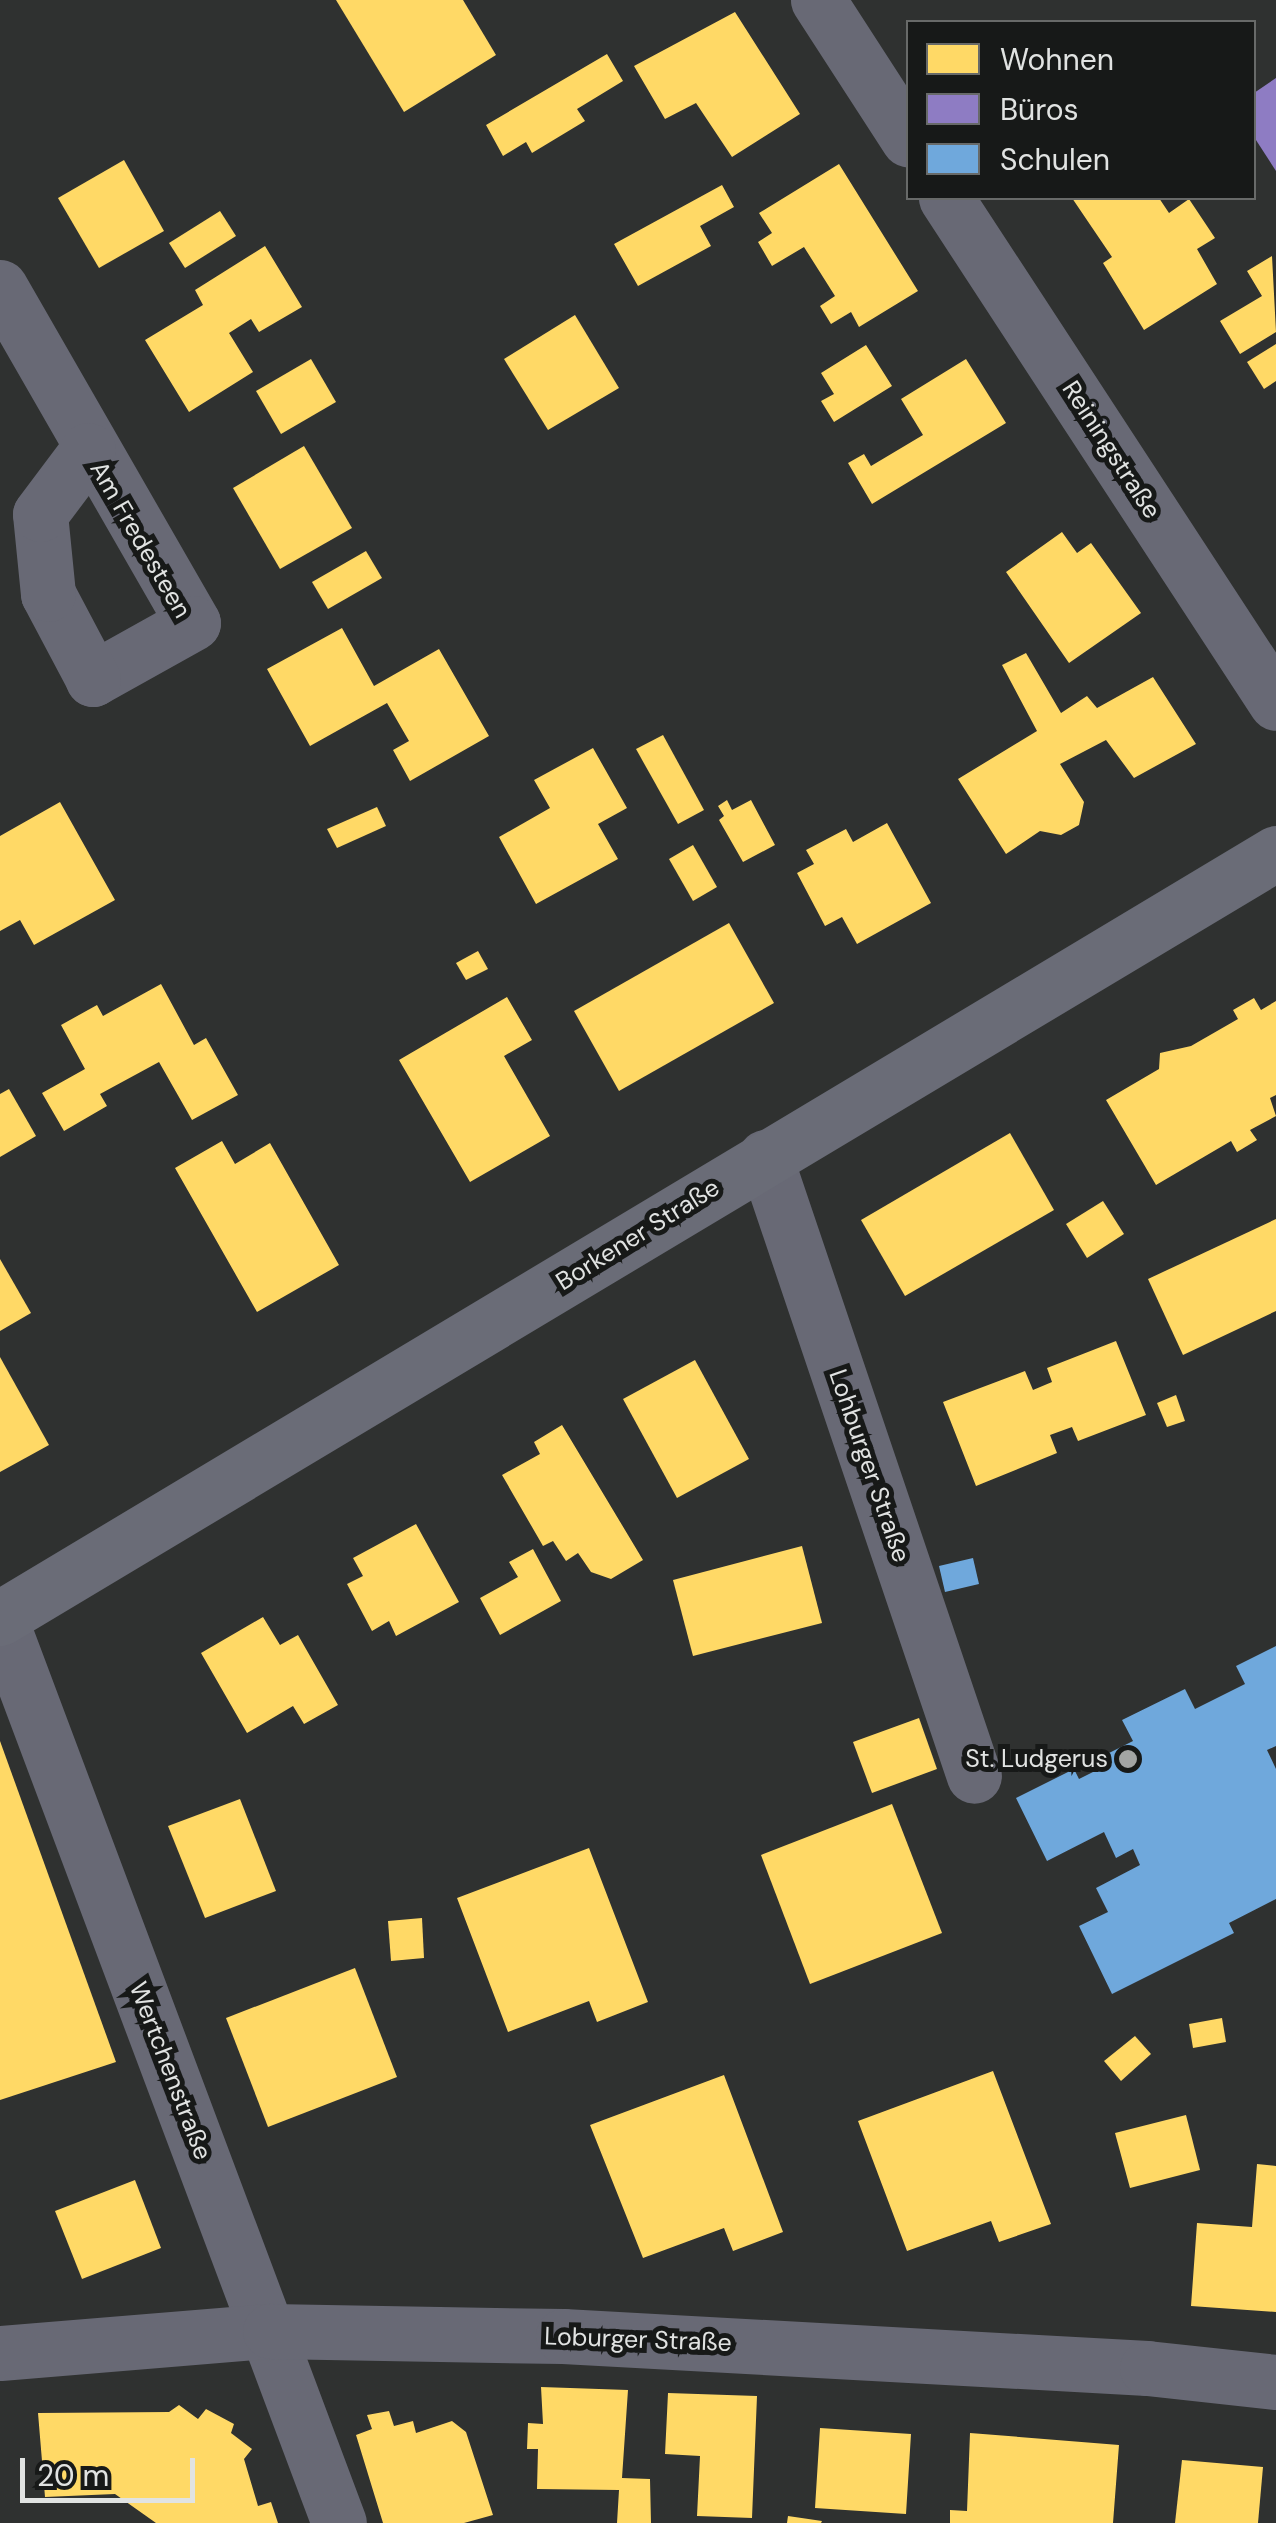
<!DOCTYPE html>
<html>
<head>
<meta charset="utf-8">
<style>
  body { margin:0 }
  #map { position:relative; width:1276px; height:2523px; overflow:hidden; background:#2f3130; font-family:"DM Sans",sans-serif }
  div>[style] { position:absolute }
  .homes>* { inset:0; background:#ffd966 }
  .offices>* { inset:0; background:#8e7cc3 }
  .schools>* { inset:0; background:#6fa8dc }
  .street>* { height:55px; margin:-27.5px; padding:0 27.5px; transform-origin:27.5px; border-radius:27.5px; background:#686975 }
  .secondary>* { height:55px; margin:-27.5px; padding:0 27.5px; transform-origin:27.5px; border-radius:27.5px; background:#6a6c77 }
  .dots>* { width:28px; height:28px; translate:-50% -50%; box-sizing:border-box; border:5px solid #171918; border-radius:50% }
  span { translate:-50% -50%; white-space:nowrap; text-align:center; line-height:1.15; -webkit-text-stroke:10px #171918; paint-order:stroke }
  .street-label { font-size:25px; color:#e1e3e2 }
  .poi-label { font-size:25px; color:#e1e3e2 }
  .right { translate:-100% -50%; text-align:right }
  .legend { position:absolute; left:906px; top:20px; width:350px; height:180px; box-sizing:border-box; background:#171918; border:2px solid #686a69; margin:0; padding:12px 18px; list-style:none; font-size:30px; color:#e1e3e2 }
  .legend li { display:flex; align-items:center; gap:20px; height:50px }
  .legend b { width:50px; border:2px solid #686a69 }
  .scale { position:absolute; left:20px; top:2458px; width:175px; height:45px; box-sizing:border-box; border:5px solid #e1e3e2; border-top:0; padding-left:12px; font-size:30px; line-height:35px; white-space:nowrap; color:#e1e3e2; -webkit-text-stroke:8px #171918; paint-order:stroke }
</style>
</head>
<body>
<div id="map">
  <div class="homes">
    <div style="clip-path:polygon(336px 0,463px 0,496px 55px,404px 112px)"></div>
    <div style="clip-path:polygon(735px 12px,800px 114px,732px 157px,696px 103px,665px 119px,634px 66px)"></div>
    <div style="clip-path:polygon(607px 54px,623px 81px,577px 109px,585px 121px,532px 153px,526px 142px,503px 156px,486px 125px)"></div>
    <div style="clip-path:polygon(124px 160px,164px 231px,99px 268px,58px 198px)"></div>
    <div style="clip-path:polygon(839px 164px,918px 291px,859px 327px,851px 312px,831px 324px,820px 306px,835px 296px,804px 247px,772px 266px,758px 242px,772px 233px,759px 213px)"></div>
    <div style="clip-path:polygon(722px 185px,734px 207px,700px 226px,711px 246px,638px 286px,614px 244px)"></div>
    <div style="clip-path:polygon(1072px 198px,1159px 198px,1169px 213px,1189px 199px,1215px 238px,1197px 249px,1217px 284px,1144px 330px,1103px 263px,1112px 257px)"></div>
    <div style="clip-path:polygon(220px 211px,236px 236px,185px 268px,169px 243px)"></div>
    <div style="clip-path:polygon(265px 246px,302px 307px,259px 332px,251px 319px,229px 333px,253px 372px,189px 412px,145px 340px,203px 305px,195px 290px)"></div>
    <div style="clip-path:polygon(1272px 256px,1276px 332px,1240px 354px,1220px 321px,1262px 296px,1247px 271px)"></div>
    <div style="clip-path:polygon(575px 315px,619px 388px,548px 430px,504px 359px)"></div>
    <div style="clip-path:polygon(1276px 344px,1276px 381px,1264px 389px,1247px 362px)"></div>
    <div style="clip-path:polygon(866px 345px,892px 386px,834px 422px,821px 401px,834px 394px,821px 373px)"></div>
    <div style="clip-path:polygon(311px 359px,336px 402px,281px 434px,256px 391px)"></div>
    <div style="clip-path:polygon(966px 359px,1006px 423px,872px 504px,848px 463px,864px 454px,871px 466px,923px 435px,901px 399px)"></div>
    <div style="clip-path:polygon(304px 446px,352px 528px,280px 569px,233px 488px)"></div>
    <div style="clip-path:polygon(1062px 532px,1077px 553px,1091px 543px,1141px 613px,1069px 663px,1006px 572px)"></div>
    <div style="clip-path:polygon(366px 551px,382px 578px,328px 609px,312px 582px)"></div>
    <div style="clip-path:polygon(342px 628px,374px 686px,439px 649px,489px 736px,410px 781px,393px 750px,409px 741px,387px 703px,310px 746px,267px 669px)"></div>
    <div style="clip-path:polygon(1026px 653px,1061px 713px,1087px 696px,1097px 708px,1153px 677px,1196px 744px,1134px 778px,1106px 740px,1060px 764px,1084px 802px,1079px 825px,1061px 835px,1040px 831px,1006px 854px,958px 779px,1037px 731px,1002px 665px)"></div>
    <div style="clip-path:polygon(663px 735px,704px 810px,678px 824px,636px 749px)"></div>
    <div style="clip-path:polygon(593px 748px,627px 808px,598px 824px,618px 859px,536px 904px,499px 837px,550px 808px,534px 780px)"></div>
    <div style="clip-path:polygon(727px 800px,732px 810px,751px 800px,775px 845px,743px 862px,719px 820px,724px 816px,718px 806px)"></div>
    <div style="clip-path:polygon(60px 802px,115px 900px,34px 945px,20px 920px,0 931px,0 836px)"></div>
    <div style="clip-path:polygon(377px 807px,386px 826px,337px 848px,327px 829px)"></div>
    <div style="clip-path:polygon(887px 823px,931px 903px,857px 944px,842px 917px,825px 926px,797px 873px,814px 864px,806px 850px,846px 829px,853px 842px)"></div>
    <div style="clip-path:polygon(693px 845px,717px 887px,693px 901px,669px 859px)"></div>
    <div style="clip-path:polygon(729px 923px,774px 1003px,619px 1091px,574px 1011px)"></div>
    <div style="clip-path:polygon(478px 951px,488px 969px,466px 980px,456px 963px)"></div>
    <div style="clip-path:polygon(161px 984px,194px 1045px,206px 1038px,238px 1095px,192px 1120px,159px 1062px,100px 1094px,107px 1106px,64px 1131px,42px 1093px,85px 1069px,61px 1025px,97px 1005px,103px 1016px)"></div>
    <div style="clip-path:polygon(507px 997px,532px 1040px,504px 1056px,550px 1136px,470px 1182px,399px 1060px)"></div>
    <div style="clip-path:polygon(1254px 998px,1261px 1010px,1276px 1001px,1276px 1095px,1270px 1098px,1276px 1116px,1250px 1130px,1257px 1140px,1237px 1152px,1231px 1141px,1156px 1185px,1106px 1100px,1159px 1069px,1160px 1053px,1191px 1046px,1238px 1019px,1233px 1010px)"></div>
    <div style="clip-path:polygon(9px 1089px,36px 1136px,0 1157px,0 1094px)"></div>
    <div style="clip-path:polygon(1010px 1133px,1054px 1210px,905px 1296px,861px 1220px)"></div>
    <div style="clip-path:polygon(222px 1141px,235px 1164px,270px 1143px,339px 1265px,257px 1312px,175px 1168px)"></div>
    <div style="clip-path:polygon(1103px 1201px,1124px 1234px,1087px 1258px,1066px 1224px)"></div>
    <div style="clip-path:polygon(1276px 1219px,1276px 1311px,1183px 1355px,1148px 1279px)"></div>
    <div style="clip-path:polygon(0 1259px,31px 1313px,0 1331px)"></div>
    <div style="clip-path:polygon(1116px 1341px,1146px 1415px,1078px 1441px,1072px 1427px,1050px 1435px,1057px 1453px,976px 1486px,943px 1402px,1025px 1371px,1033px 1390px,1052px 1382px,1047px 1368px)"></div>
    <div style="clip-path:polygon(0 1357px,49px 1445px,0 1472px)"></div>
    <div style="clip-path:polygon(695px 1360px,749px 1459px,677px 1498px,623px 1399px)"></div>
    <div style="clip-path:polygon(1176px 1395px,1185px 1421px,1167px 1427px,1157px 1403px)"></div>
    <div style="clip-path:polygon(562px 1425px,643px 1560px,611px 1579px,591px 1572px,578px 1553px,566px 1561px,553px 1541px,543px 1546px,502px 1475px,540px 1454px,534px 1442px)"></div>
    <div style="clip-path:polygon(416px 1524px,459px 1602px,396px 1636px,389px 1621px,372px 1631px,347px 1584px,363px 1576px,353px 1558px)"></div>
    <div style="clip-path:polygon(802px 1546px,822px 1623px,693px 1656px,673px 1580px)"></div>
    <div style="clip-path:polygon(533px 1549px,561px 1601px,500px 1635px,480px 1598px,518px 1577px,509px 1562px)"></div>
    <div style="clip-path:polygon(263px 1617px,280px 1645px,298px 1635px,338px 1705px,304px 1724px,293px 1706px,247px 1733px,201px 1653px)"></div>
    <div style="clip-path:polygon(919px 1718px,937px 1769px,872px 1793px,853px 1742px)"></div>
    <div style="clip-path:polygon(0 1741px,116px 2062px,0 2100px)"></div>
    <div style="clip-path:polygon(240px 1799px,276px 1891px,205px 1918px,168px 1826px)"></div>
    <div style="clip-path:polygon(892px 1804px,942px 1933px,810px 1984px,761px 1855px)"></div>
    <div style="clip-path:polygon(589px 1848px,648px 2002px,597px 2022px,589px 2001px,508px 2032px,457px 1898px)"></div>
    <div style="clip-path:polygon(422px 1918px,424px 1958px,391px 1961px,388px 1921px)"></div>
    <div style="clip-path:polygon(355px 1968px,397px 2077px,268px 2127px,226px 2018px)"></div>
    <div style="clip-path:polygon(1222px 2018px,1226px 2042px,1193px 2048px,1189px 2024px)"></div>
    <div style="clip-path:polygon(1135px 2036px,1151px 2054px,1121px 2081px,1104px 2061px)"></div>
    <div style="clip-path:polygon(993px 2071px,1051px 2224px,999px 2242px,991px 2221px,907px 2251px,858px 2121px)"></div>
    <div style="clip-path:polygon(724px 2075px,783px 2232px,733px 2251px,724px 2228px,643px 2258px,590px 2125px)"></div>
    <div style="clip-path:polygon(1186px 2115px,1200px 2170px,1130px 2188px,1115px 2133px)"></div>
    <div style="clip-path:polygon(1257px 2164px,1276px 2166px,1276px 2312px,1191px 2306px,1197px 2223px,1252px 2227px)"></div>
    <div style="clip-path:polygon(135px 2180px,161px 2248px,82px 2279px,55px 2211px)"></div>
    <div style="clip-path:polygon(541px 2387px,628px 2390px,622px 2478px,650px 2479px,651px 2523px,617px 2523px,619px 2490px,537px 2489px,538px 2449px,527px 2449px,528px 2423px,543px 2424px)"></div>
    <div style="clip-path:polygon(668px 2393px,757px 2396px,752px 2518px,697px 2516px,700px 2456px,665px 2454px)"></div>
    <div style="clip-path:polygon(179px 2405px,198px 2419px,206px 2409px,234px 2424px,231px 2433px,252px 2449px,244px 2459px,258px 2506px,271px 2502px,278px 2523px,156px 2523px,115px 2494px,45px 2497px,38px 2413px,169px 2412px)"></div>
    <div style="clip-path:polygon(389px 2411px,394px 2426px,413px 2421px,416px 2433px,452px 2421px,466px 2432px,493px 2515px,464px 2523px,383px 2523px,356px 2435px,372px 2429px,367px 2415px)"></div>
    <div style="clip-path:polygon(820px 2428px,911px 2434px,906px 2514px,815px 2508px)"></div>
    <div style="clip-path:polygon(970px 2433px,1119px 2445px,1113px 2523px,950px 2523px,950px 2510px,967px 2511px)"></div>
    <div style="clip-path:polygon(1182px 2460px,1263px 2467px,1258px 2523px,1175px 2523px)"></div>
    <div style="clip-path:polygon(788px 2516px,822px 2521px,821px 2523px,787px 2523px)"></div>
  </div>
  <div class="offices">
    <div style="clip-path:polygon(1276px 78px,1276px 171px,1254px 137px,1254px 93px)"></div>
  </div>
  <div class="schools">
    <div style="clip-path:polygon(973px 1558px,979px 1584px,945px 1592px,939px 1566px)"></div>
    <div style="clip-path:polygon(1276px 1646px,1276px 1746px,1267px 1750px,1276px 1769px,1276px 1899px,1229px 1923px,1234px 1933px,1112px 1994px,1079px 1926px,1108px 1912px,1096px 1888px,1140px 1865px,1133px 1849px,1116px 1858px,1104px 1832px,1047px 1861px,1016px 1798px,1074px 1769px,1079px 1779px,1109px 1764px,1105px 1755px,1133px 1741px,1122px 1720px,1185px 1689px,1195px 1709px,1245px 1684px,1236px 1666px)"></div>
  </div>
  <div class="street">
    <div style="left:818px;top:0;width:166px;rotate:57.1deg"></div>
    <div style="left:946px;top:198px;width:603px;rotate:56.84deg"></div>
    <div style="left:0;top:287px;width:387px;rotate:60.1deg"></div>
    <div style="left:193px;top:623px;width:115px;rotate:150.8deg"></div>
    <div style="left:93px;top:679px;width:96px;rotate:-117.9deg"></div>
    <div style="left:48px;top:594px;width:80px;rotate:-95.7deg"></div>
    <div style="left:40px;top:514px;width:80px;rotate:-53.1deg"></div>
    <div style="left:765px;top:1157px;width:653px;rotate:71.34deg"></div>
    <div style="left:0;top:1619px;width:965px;rotate:69.44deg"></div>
    <div style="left:0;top:2353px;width:271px;rotate:-4.7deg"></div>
    <div style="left:270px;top:2331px;width:293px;rotate:1deg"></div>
    <div style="left:563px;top:2336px;width:585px;rotate:3.14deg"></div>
    <div style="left:1147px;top:2368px;width:130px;rotate:6.2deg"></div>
  </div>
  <div class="secondary">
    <div style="left:0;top:1618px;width:1488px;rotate:-30.94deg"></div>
  </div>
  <div class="dots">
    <div style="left:1128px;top:1759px;background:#a3a5a4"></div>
  </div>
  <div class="street-label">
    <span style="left:1111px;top:450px;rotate:57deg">Reiningstraße</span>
    <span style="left:140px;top:540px;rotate:60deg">Am Fredesteen</span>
    <span style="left:638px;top:1235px;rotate:-32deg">Borkener Straße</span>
    <span style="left:869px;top:1466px;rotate:71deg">Lohburger Straße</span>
    <span style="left:170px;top:2071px;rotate:69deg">Wertchenstraße</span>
    <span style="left:638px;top:2340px;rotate:2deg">Loburger Straße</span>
  </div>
  <div class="poi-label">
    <span class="right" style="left:1108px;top:1759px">St. Ludgerus</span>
  </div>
  <ul class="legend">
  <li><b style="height:28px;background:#ffd966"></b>Wohnen</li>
  <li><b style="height:28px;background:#8e7cc3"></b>Büros</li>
  <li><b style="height:28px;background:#6fa8dc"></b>Schulen</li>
  </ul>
  <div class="scale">20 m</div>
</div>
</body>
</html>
